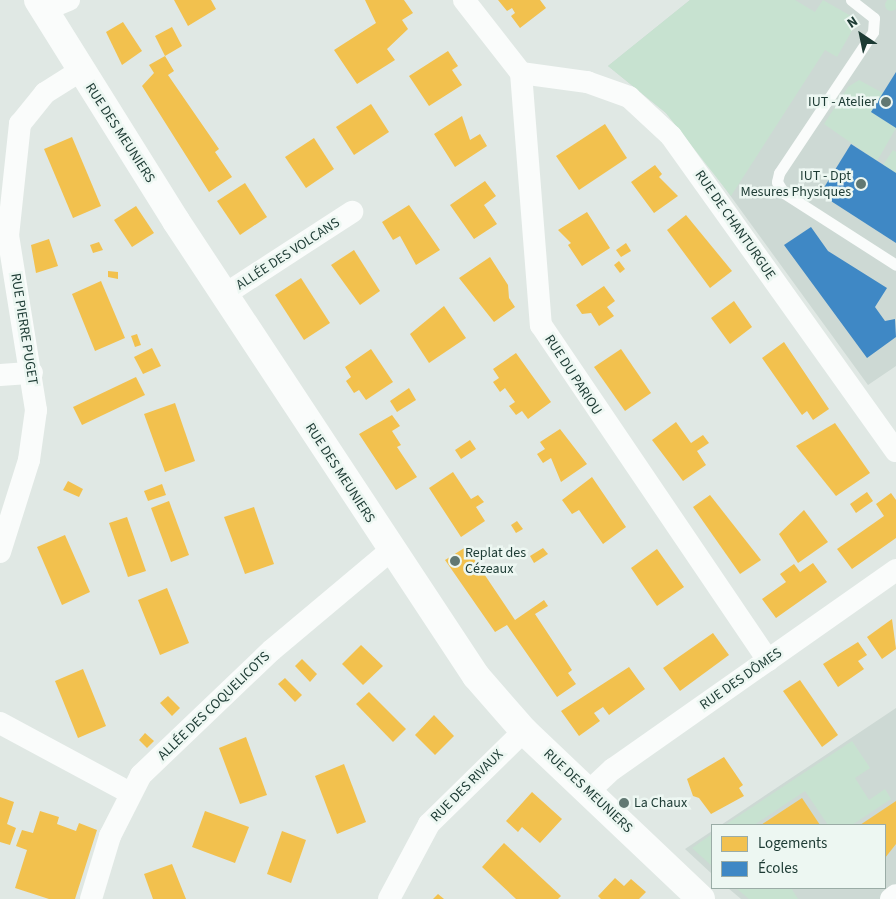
<!DOCTYPE html>
<html>
<head>
<meta charset="utf-8">
<style>
  body { margin:0 }
  #map { position:relative; width:896px; height:899px; overflow:hidden; background:#e0e8e4; font-family:"Source Sans 3",sans-serif }
  div>[style] { position:absolute }
  .built>* { inset:0; background:#cdd9d4 }
  .green>* { inset:0; background:#c7e2d0 }
  .round { border-radius:50% }
  .homes>* { inset:0; background:#f2c14e }
  .schools>* { inset:0; background:#3f88c5 }
  .service>* { height:11px; margin:-5.5px; padding:0 5.5px; transform-origin:5.5px; border-radius:5.5px; background:#fafcfb }
  .minor>* { height:22px; margin:-11px; padding:0 11px; transform-origin:11px; border-radius:11px; background:#fafcfb }
  .secondary>* { height:28px; margin:-14px; padding:0 14px; transform-origin:14px; border-radius:14px; background:#fafcfb }
  .dots>* { width:14px; height:14px; translate:-50% -50%; box-sizing:border-box; border:2px solid #edf7f2; border-radius:50% }
  span { translate:-50% -50%; white-space:nowrap; text-align:center; line-height:1.15; -webkit-text-stroke:5px #edf7f2; paint-order:stroke }
  .poi-label { font-size:14px; color:#1d3b34 }
  .right { translate:-100% -50%; text-align:right }
  .left { translate:0 -50%; text-align:left }
  .street-label { font-size:14px; color:#1d3b34 }
  .legend { position:absolute; left:711px; top:824px; width:175px; height:65px; box-sizing:border-box; background:#edf7f2; border:1px solid #9aaca6; margin:0; padding:6px 9px; list-style:none; font-size:15px; color:#1d3b34 }
  .legend li { display:flex; align-items:center; gap:10px; height:25px }
  .legend b { width:25px; border:1px solid #9aaca6 }
  .north { position:absolute; left:836px; top:10px; width:50px; height:50px; -webkit-text-stroke:4px #edf7f2; paint-order:stroke; rotate:326deg; font-size:14px; font-weight:700; line-height:20px; text-align:center; color:#1d3b34 }
  .north::after { content:''; display:block; margin:auto; width:18px; height:22px; background:#1d3b34; clip-path:polygon(50% 0,100% 100%,50% 72%,0 100%) }
</style>
</head>
<body>
<div id="map">
  <div class="built">
    <div style="clip-path:polygon(690px 0,896px 0,896px 366px,868px 385px,708px 165px,666px 113px,608px 66px)"></div>
    <div style="clip-path:polygon(896px 708px,896px 899px,741px 899px,728px 888px,885px 888px,885px 825px,721px 825px)"></div>
    <div style="clip-path:polygon(712px 831px,712px 874px,685px 849px)"></div>
  </div>
  <div class="green">
    <div class="round" style="left:885px;top:-1px;width:12px;height:12px"></div>
    <div style="clip-path:polygon(690px 0,795px 0,815px 12px,823px 0,858px 20px,837px 57px,825px 50px,731px 196px,666px 113px,608px 66px)"></div>
    <div style="clip-path:polygon(859px 80px,883px 93px,871px 112px,896px 128px,877px 161px,824px 124px,848px 87px)"></div>
    <div style="clip-path:polygon(893px 150px,896px 152px,896px 173px,883px 165px)"></div>
    <div style="clip-path:polygon(852px 741px,870px 768px,855px 778px,869px 800px,885px 789px,891px 799px,852px 825px,828px 825px,805px 791px,754px 825px,725px 825px)"></div>
    <div style="clip-path:polygon(712px 834px,712px 866px,692px 848px)"></div>
    <div style="clip-path:polygon(736px 888px,791px 888px,798px 899px,749px 899px)"></div>
  </div>
  <div class="homes">
    <div style="clip-path:polygon(174px 0,211px 0,216px 9px,188px 26px)"></div>
    <div style="clip-path:polygon(365px 0,404px 0,413px 13px,402px 20px,408px 29px,387px 49px,395px 60px,357px 84px,334px 50px,376px 23px)"></div>
    <div style="clip-path:polygon(498px 0,540px 0,546px 8px,520px 28px,511px 16px,515px 13px,512px 8px,507px 11px)"></div>
    <div style="clip-path:polygon(123px 22px,142px 51px,122px 65px,106px 32px)"></div>
    <div style="clip-path:polygon(172px 27px,182px 46px,165px 56px,155px 36px)"></div>
    <div style="clip-path:polygon(448px 51px,458px 66px,452px 70px,462px 85px,429px 106px,409px 76px)"></div>
    <div style="clip-path:polygon(165px 56px,174px 71px,168px 75px,219px 149px,215px 152px,232px 177px,209px 192px,142px 86px,154px 73px,149px 65px)"></div>
    <div style="clip-path:polygon(371px 104px,389px 132px,354px 155px,336px 127px)"></div>
    <div style="clip-path:polygon(462px 116px,470px 140px,480px 134px,487px 146px,455px 167px,434px 134px)"></div>
    <div style="clip-path:polygon(605px 124px,627px 158px,579px 190px,556px 156px)"></div>
    <div style="clip-path:polygon(72px 137px,101px 206px,73px 218px,44px 149px)"></div>
    <div style="clip-path:polygon(314px 138px,334px 169px,306px 188px,285px 157px)"></div>
    <div style="clip-path:polygon(655px 165px,662px 174px,659px 177px,678px 196px,654px 213px,631px 182px)"></div>
    <div style="clip-path:polygon(485px 181px,496px 196px,484px 205px,497px 224px,474px 239px,450px 205px)"></div>
    <div style="clip-path:polygon(245px 183px,267px 217px,240px 235px,217px 201px)"></div>
    <div style="clip-path:polygon(409px 205px,440px 250px,416px 265px,400px 236px,393px 240px,382px 222px)"></div>
    <div style="clip-path:polygon(136px 206px,154px 233px,132px 247px,114px 220px)"></div>
    <div style="clip-path:polygon(587px 212px,610px 248px,582px 266px,568px 245px,571px 243px,558px 230px)"></div>
    <div style="clip-path:polygon(686px 215px,732px 271px,710px 288px,667px 230px)"></div>
    <div style="clip-path:polygon(49px 239px,58px 266px,36px 273px,31px 245px)"></div>
    <div style="clip-path:polygon(99px 242px,103px 250px,93px 253px,90px 245px)"></div>
    <div style="clip-path:polygon(626px 243px,631px 251px,621px 257px,616px 250px)"></div>
    <div style="clip-path:polygon(354px 250px,380px 291px,360px 305px,331px 265px)"></div>
    <div style="clip-path:polygon(490px 257px,508px 285px,509px 298px,515px 307px,494px 322px,459px 278px)"></div>
    <div style="clip-path:polygon(619px 261px,625px 269px,620px 273px,614px 265px)"></div>
    <div style="clip-path:polygon(108px 271px,118px 272px,118px 279px,108px 277px)"></div>
    <div style="clip-path:polygon(301px 278px,330px 323px,304px 340px,275px 295px)"></div>
    <div style="clip-path:polygon(101px 281px,125px 338px,95px 351px,72px 294px)"></div>
    <div style="clip-path:polygon(604px 286px,615px 301px,607px 307px,614px 316px,599px 326px,591px 313px,582px 314px,576px 305px)"></div>
    <div style="clip-path:polygon(734px 301px,752px 327px,730px 344px,711px 318px)"></div>
    <div style="clip-path:polygon(444px 306px,466px 338px,429px 363px,410px 334px)"></div>
    <div style="clip-path:polygon(137px 334px,141px 345px,135px 347px,131px 336px)"></div>
    <div style="clip-path:polygon(784px 342px,829px 409px,813px 420px,807px 411px,802px 415px,762px 358px)"></div>
    <div style="clip-path:polygon(152px 348px,161px 366px,143px 374px,134px 357px)"></div>
    <div style="clip-path:polygon(371px 349px,393px 382px,366px 400px,359px 390px,354px 393px,346px 381px,351px 377px,345px 367px)"></div>
    <div style="clip-path:polygon(621px 349px,651px 393px,625px 411px,594px 367px)"></div>
    <div style="clip-path:polygon(516px 353px,551px 402px,528px 419px,522px 411px,516px 415px,509px 406px,515px 402px,505px 388px,500px 392px,493px 382px,499px 378px,493px 369px)"></div>
    <div style="clip-path:polygon(136px 377px,145px 395px,82px 425px,73px 407px)"></div>
    <div style="clip-path:polygon(409px 388px,416px 400px,397px 412px,390px 401px)"></div>
    <div style="clip-path:polygon(175px 403px,195px 461px,165px 472px,144px 414px)"></div>
    <div style="clip-path:polygon(392px 415px,400px 426px,392px 431px,401px 445px,397px 447px,417px 477px,396px 490px,359px 434px)"></div>
    <div style="clip-path:polygon(676px 422px,691px 443px,703px 435px,709px 443px,697px 451px,706px 465px,683px 481px,652px 440px)"></div>
    <div style="clip-path:polygon(835px 423px,870px 473px,836px 496px,796px 446px)"></div>
    <div style="clip-path:polygon(560px 429px,587px 464px,561px 482px,551px 458px,543px 463px,537px 454px,545px 449px,540px 442px)"></div>
    <div style="clip-path:polygon(470px 440px,476px 449px,461px 459px,455px 450px)"></div>
    <div style="clip-path:polygon(453px 472px,471px 499px,478px 495px,484px 502px,476px 507px,485px 521px,461px 537px,429px 488px)"></div>
    <div style="clip-path:polygon(592px 477px,626px 527px,603px 544px,579px 510px,572px 514px,562px 500px)"></div>
    <div style="clip-path:polygon(68px 481px,83px 489px,79px 497px,63px 490px)"></div>
    <div style="clip-path:polygon(162px 484px,166px 495px,148px 501px,144px 491px)"></div>
    <div style="clip-path:polygon(867px 492px,873px 501px,856px 513px,850px 504px)"></div>
    <div style="clip-path:polygon(891px 493px,896px 500px,896px 538px,852px 569px,837px 549px,884px 516px,876px 504px)"></div>
    <div style="clip-path:polygon(710px 495px,761px 560px,740px 574px,693px 507px)"></div>
    <div style="clip-path:polygon(169px 501px,189px 555px,171px 562px,151px 508px)"></div>
    <div style="clip-path:polygon(254px 507px,274px 564px,245px 574px,224px 517px)"></div>
    <div style="clip-path:polygon(804px 510px,828px 542px,798px 563px,779px 534px)"></div>
    <div style="clip-path:polygon(127px 517px,146px 571px,128px 577px,109px 523px)"></div>
    <div style="clip-path:polygon(517px 521px,523px 529px,516px 533px,511px 525px)"></div>
    <div style="clip-path:polygon(65px 535px,90px 592px,62px 605px,37px 547px)"></div>
    <div style="clip-path:polygon(466px 547px,515px 620px,544px 600px,548px 606px,535px 614px,572px 670px,568px 673px,576px 684px,557px 697px,507px 625px,495px 632px,445px 560px)"></div>
    <div style="clip-path:polygon(543px 548px,548px 554px,534px 563px,530px 556px)"></div>
    <div style="clip-path:polygon(657px 549px,684px 587px,657px 606px,631px 568px)"></div>
    <div style="clip-path:polygon(813px 563px,827px 582px,776px 618px,762px 599px,786px 582px,780px 574px,794px 564px,800px 572px)"></div>
    <div style="clip-path:polygon(167px 588px,189px 643px,160px 655px,138px 600px)"></div>
    <div style="clip-path:polygon(892px 619px,896px 649px,882px 659px,867px 637px)"></div>
    <div style="clip-path:polygon(713px 633px,729px 655px,680px 691px,663px 668px)"></div>
    <div style="clip-path:polygon(858px 642px,867px 655px,858px 661px,864px 669px,838px 687px,823px 664px)"></div>
    <div style="clip-path:polygon(361px 645px,383px 666px,363px 685px,342px 664px)"></div>
    <div style="clip-path:polygon(302px 659px,317px 674px,310px 682px,295px 666px)"></div>
    <div style="clip-path:polygon(629px 667px,645px 689px,609px 715px,603px 707px,594px 713px,600px 721px,579px 736px,561px 711px)"></div>
    <div style="clip-path:polygon(83px 669px,106px 726px,78px 738px,55px 681px)"></div>
    <div style="clip-path:polygon(285px 678px,302px 695px,295px 702px,278px 684px)"></div>
    <div style="clip-path:polygon(800px 680px,838px 735px,822px 747px,783px 691px)"></div>
    <div style="clip-path:polygon(369px 692px,406px 729px,393px 742px,356px 704px)"></div>
    <div style="clip-path:polygon(168px 696px,180px 708px,172px 716px,160px 703px)"></div>
    <div style="clip-path:polygon(434px 715px,454px 736px,435px 755px,415px 735px)"></div>
    <div style="clip-path:polygon(145px 733px,154px 741px,147px 748px,139px 740px)"></div>
    <div style="clip-path:polygon(246px 737px,267px 795px,240px 804px,219px 748px)"></div>
    <div style="clip-path:polygon(724px 757px,743px 785px,739px 788px,744px 796px,711px 814px,699px 798px,693px 796px,687px 779px)"></div>
    <div style="clip-path:polygon(344px 764px,366px 822px,337px 834px,315px 776px)"></div>
    <div style="clip-path:polygon(532px 792px,562px 819px,540px 843px,522px 827px,518px 832px,506px 821px)"></div>
    <div style="clip-path:polygon(0 797px,14px 802px,7px 824px,16px 828px,10px 845px,0 842px)"></div>
    <div style="clip-path:polygon(802px 798px,820px 825px,761px 825px)"></div>
    <div style="clip-path:polygon(896px 801px,896px 844px,885px 858px,885px 825px,860px 825px)"></div>
    <div style="clip-path:polygon(40px 811px,59px 817px,57px 824px,76px 831px,79px 823px,97px 830px,75px 899px,49px 899px,15px 888px,27px 850px,16px 846px,22px 830px,33px 833px)"></div>
    <div style="clip-path:polygon(205px 811px,249px 827px,235px 863px,192px 847px)"></div>
    <div style="clip-path:polygon(282px 831px,306px 840px,291px 883px,267px 874px)"></div>
    <div style="clip-path:polygon(504px 843px,561px 896px,558px 899px,516px 899px,482px 867px)"></div>
    <div style="clip-path:polygon(172px 864px,186px 899px,153px 899px,144px 874px)"></div>
    <div style="clip-path:polygon(615px 878px,624px 886px,631px 879px,646px 892px,639px 899px,601px 899px,598px 896px)"></div>
    <div style="clip-path:polygon(438px 894px,444px 899px,433px 899px)"></div>
  </div>
  <div class="schools">
    <div style="clip-path:polygon(896px 72px,896px 128px,871px 112px)"></div>
    <div style="clip-path:polygon(851px 144px,896px 173px,896px 243px,820px 194px)"></div>
    <div style="clip-path:polygon(811px 227px,828px 251px,887px 288px,875px 307px,885px 321px,895px 319px,896px 337px,867px 358px,784px 245px)"></div>
  </div>
  <div class="service">
    <div style="left:851px;top:0;width:29px;rotate:38deg"></div>
    <div style="left:874px;top:18px;width:14px;rotate:94deg"></div>
    <div style="left:873px;top:32px;width:169px;rotate:123.7deg"></div>
    <div style="left:779px;top:173px;width:9px;rotate:103deg"></div>
    <div style="left:777px;top:182px;width:13px;rotate:58deg"></div>
    <div style="left:784px;top:193px;width:133px;rotate:32.7deg"></div>
  </div>
  <div class="minor">
    <div style="left:464px;top:0;width:93px;rotate:52deg"></div>
    <div style="left:521px;top:73px;width:253px;rotate:85.5deg"></div>
    <div style="left:541px;top:325px;width:405px;rotate:55.9deg"></div>
    <div style="left:44px;top:10px;width:27px;rotate:-22deg"></div>
    <div style="left:521px;top:73px;width:67px;rotate:7.8deg"></div>
    <div style="left:587px;top:82px;width:45px;rotate:19.7deg"></div>
    <div style="left:629px;top:97px;width:57px;rotate:42.9deg"></div>
    <div style="left:671px;top:136px;width:387px;rotate:54.5deg"></div>
    <div style="left:224px;top:295px;width:153px;rotate:-33deg"></div>
    <div style="left:0;top:375px;width:32px;rotate:-4deg"></div>
    <div style="left:0;top:552px;width:96px;rotate:-72.5deg"></div>
    <div style="left:29px;top:460px;width:50px;rotate:-82deg"></div>
    <div style="left:36px;top:410px;width:176px;rotate:-99.1deg"></div>
    <div style="left:8px;top:236px;width:113px;rotate:-83.9deg"></div>
    <div style="left:20px;top:124px;width:40px;rotate:-51deg"></div>
    <div style="left:45px;top:93px;width:41px;rotate:-32.2deg"></div>
    <div style="left:0;top:723px;width:148px;rotate:28.3deg"></div>
    <div style="left:588px;top:792px;width:34px;rotate:-43deg"></div>
    <div style="left:613px;top:769px;width:346px;rotate:-35.1deg"></div>
    <div style="left:91px;top:899px;width:66px;rotate:-73.2deg"></div>
    <div style="left:110px;top:836px;width:68px;rotate:-63.1deg"></div>
    <div style="left:141px;top:775px;width:181px;rotate:-43.7deg"></div>
    <div style="left:272px;top:650px;width:154px;rotate:-40deg"></div>
    <div style="left:389px;top:899px;width:85px;rotate:-61.9deg"></div>
    <div style="left:429px;top:824px;width:133px;rotate:-44.4deg"></div>
    <div style="left:891px;top:899px;width:6px;rotate:-39deg"></div>
  </div>
  <div class="secondary">
    <div style="left:38px;top:0;width:261px;rotate:58deg"></div>
    <div style="left:176px;top:221px;width:545px;rotate:56.6deg"></div>
    <div style="left:476px;top:676px;width:73px;rotate:48.9deg"></div>
    <div style="left:524px;top:731px;width:244px;rotate:43.5deg"></div>
  </div>
  <div class="dots">
    <div style="left:886px;top:102px;background:#617872"></div>
    <div style="left:861px;top:184px;background:#617872"></div>
    <div style="left:455px;top:561px;background:#617872"></div>
    <div style="left:624px;top:803px;background:#617872"></div>
  </div>
  <div class="poi-label">
    <span class="right" style="left:876px;top:102px">IUT - Atelier</span>
    <span class="right" style="left:851px;top:184px">IUT - Dpt<br>Mesures Physiques</span>
    <span class="left" style="left:465px;top:561px">Replat des<br>Cézeaux</span>
    <span class="left" style="left:634px;top:803px">La Chaux</span>
  </div>
  <div class="street-label">
    <span style="left:120px;top:133px;rotate:57deg">RUE DES MEUNIERS</span>
    <span style="left:735px;top:225px;rotate:55deg">RUE DE CHANTURGUE</span>
    <span style="left:288px;top:254px;rotate:-33deg">ALLÉE DES VOLCANS</span>
    <span style="left:24px;top:329px;rotate:81deg">RUE PIERRE PUGET</span>
    <span style="left:573px;top:375px;rotate:57deg">RUE DU PARIOU</span>
    <span style="left:340px;top:473px;rotate:57deg">RUE DES MEUNIERS</span>
    <span style="left:741px;top:679px;rotate:-35deg">RUE DES DÔMES</span>
    <span style="left:214px;top:706px;rotate:-44deg">ALLÉE DES COQUELICOTS</span>
    <span style="left:467px;top:786px;rotate:-45deg">RUE DES RIVAUX</span>
    <span style="left:588px;top:791px;rotate:43deg">RUE DES MEUNIERS</span>
  </div>
  <ul class="legend">
  <li><b style="height:14px;background:#f2c14e"></b>Logements</li>
  <li><b style="height:14px;background:#3f88c5"></b>Écoles</li>
  </ul>
  <div class="north">N</div>
</div>
</body>
</html>
